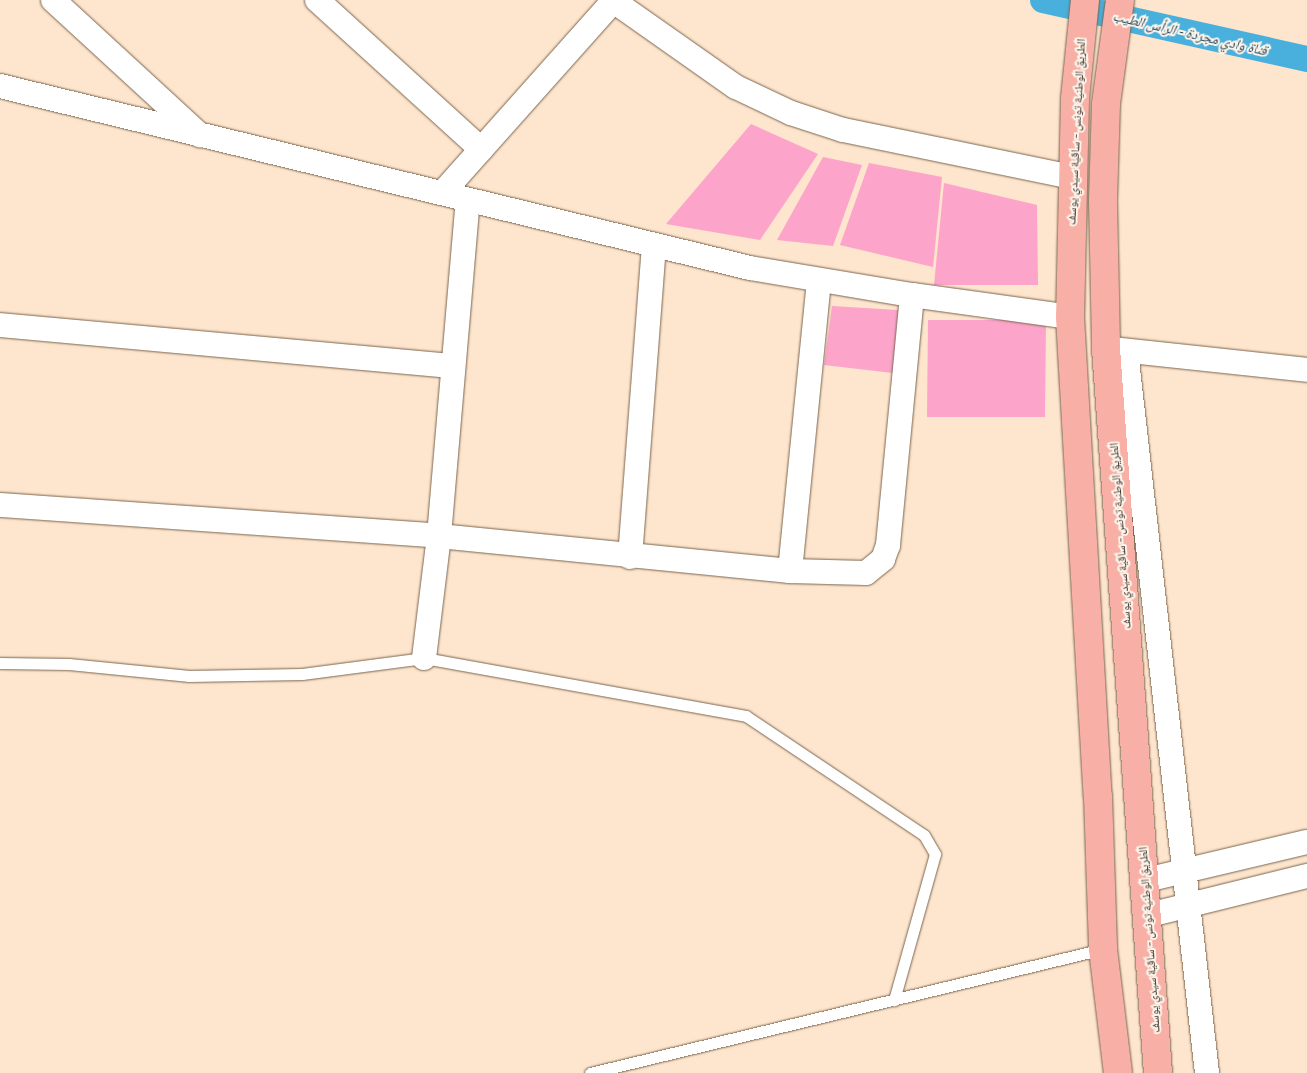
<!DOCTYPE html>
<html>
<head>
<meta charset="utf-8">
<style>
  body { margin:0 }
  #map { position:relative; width:1307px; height:1073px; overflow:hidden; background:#fee5cd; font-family:"Titillium Web","Noto Naskh Arabic",sans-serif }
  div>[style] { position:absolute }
  .canal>* { height:26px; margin:-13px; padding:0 13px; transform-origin:13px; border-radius:13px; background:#49afdc }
  .building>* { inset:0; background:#fca4ca }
  .roads { filter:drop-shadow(0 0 1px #7a654f) drop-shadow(0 0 1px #7a654f) }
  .service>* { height:11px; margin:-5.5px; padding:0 5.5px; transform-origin:5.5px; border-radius:5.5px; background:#fff }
  .minor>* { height:24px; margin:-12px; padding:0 12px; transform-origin:12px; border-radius:12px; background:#fff }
  .trunk>* { height:28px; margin:-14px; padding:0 14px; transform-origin:14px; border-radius:14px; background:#f8b0a6 }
  span { translate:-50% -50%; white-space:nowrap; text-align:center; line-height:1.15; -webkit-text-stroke:4px #fff5eb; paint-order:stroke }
  .street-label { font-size:12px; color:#3d332a }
  .water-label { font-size:14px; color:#123e51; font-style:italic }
</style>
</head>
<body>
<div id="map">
  <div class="canal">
    <div style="left:1043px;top:0;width:271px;rotate:12.6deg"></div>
  </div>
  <div class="building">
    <div style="clip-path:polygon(751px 124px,818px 154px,760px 240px,666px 224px)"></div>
    <div style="clip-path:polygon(823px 157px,862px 165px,833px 246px,777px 240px)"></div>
    <div style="clip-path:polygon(869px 163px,942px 177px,933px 267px,840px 245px)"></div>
    <div style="clip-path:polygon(944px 183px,1037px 205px,1038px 285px,934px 285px)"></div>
    <div style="clip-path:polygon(832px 306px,898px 310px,893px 373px,824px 365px)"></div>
    <div style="clip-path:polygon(928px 320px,1046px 320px,1045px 417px,927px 417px)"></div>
  </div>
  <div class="roads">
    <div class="service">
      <div style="left:0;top:663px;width:69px;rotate:0.8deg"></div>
      <div style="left:69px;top:664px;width:121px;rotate:5.7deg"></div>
      <div style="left:189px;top:676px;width:113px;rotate:-1deg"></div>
      <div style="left:302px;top:674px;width:123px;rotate:-7.5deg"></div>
      <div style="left:424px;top:658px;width:327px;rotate:10.2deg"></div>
      <div style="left:746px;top:716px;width:214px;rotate:33.8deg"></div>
      <div style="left:924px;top:835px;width:22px;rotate:60deg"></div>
      <div style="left:935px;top:854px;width:152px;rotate:105.7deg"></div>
      <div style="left:590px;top:1073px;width:528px;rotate:-13.59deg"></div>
    </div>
    <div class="minor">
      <div style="left:53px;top:0;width:200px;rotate:42.6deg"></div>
      <div style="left:317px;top:0;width:222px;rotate:42.3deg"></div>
      <div style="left:612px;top:0;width:151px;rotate:35.1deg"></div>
      <div style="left:736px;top:87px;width:61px;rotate:25.3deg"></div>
      <div style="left:791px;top:113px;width:55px;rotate:18.1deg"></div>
      <div style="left:843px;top:130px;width:234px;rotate:11.6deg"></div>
      <div style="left:0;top:86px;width:772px;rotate:13.64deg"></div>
      <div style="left:750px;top:268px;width:164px;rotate:9.5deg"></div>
      <div style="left:912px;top:295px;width:160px;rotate:7.9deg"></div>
      <div style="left:444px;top:191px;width:254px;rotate:-48.3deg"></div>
      <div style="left:0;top:325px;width:455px;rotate:5.2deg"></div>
      <div style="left:1112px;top:349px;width:196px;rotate:6.1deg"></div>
      <div style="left:1126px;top:351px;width:727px;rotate:83.6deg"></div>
      <div style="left:0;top:505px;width:440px;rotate:4deg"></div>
      <div style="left:439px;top:536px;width:353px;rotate:5.7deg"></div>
      <div style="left:790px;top:571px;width:76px;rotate:1.5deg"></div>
      <div style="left:866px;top:573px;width:22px;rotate:-39deg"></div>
      <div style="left:883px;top:559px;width:15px;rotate:-70deg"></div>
      <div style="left:888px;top:545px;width:251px;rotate:-84.5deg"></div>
      <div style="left:630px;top:557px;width:312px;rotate:-85.6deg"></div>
      <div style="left:790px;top:571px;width:291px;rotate:-84.3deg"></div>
      <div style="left:424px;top:658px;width:123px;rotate:-83deg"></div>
      <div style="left:439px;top:536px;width:337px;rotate:-85.1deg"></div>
      <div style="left:1146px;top:880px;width:165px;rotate:-13.3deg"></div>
      <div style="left:1149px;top:915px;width:163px;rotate:-13.9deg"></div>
    </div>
    <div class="trunk">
      <div style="left:1085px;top:0;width:100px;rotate:95.8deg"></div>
      <div style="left:1075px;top:99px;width:218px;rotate:91.3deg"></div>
      <div style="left:1070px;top:317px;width:480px;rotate:86.7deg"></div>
      <div style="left:1098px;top:796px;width:153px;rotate:88.1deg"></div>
      <div style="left:1103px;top:949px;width:125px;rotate:83.1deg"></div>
      <div style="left:1120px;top:0;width:105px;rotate:97.7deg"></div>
      <div style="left:1106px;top:104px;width:97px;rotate:91.8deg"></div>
      <div style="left:1103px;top:201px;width:147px;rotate:88.8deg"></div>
      <div style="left:1106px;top:348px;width:727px;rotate:85.9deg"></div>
    </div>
  </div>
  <div class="street-label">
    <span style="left:1076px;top:132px;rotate:-87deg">الطريق الوطنية تونس - ساقية سيدي يوسف</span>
    <span style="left:1120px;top:536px;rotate:-94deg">الطريق الوطنية تونس - ساقية سيدي يوسف</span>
    <span style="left:1149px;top:940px;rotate:-94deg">الطريق الوطنية تونس - ساقية سيدي يوسف</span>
  </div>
  <div class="water-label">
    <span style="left:1190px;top:33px;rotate:13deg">قناة وادي مجردة - الرأس الطيب</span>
  </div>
</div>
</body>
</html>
